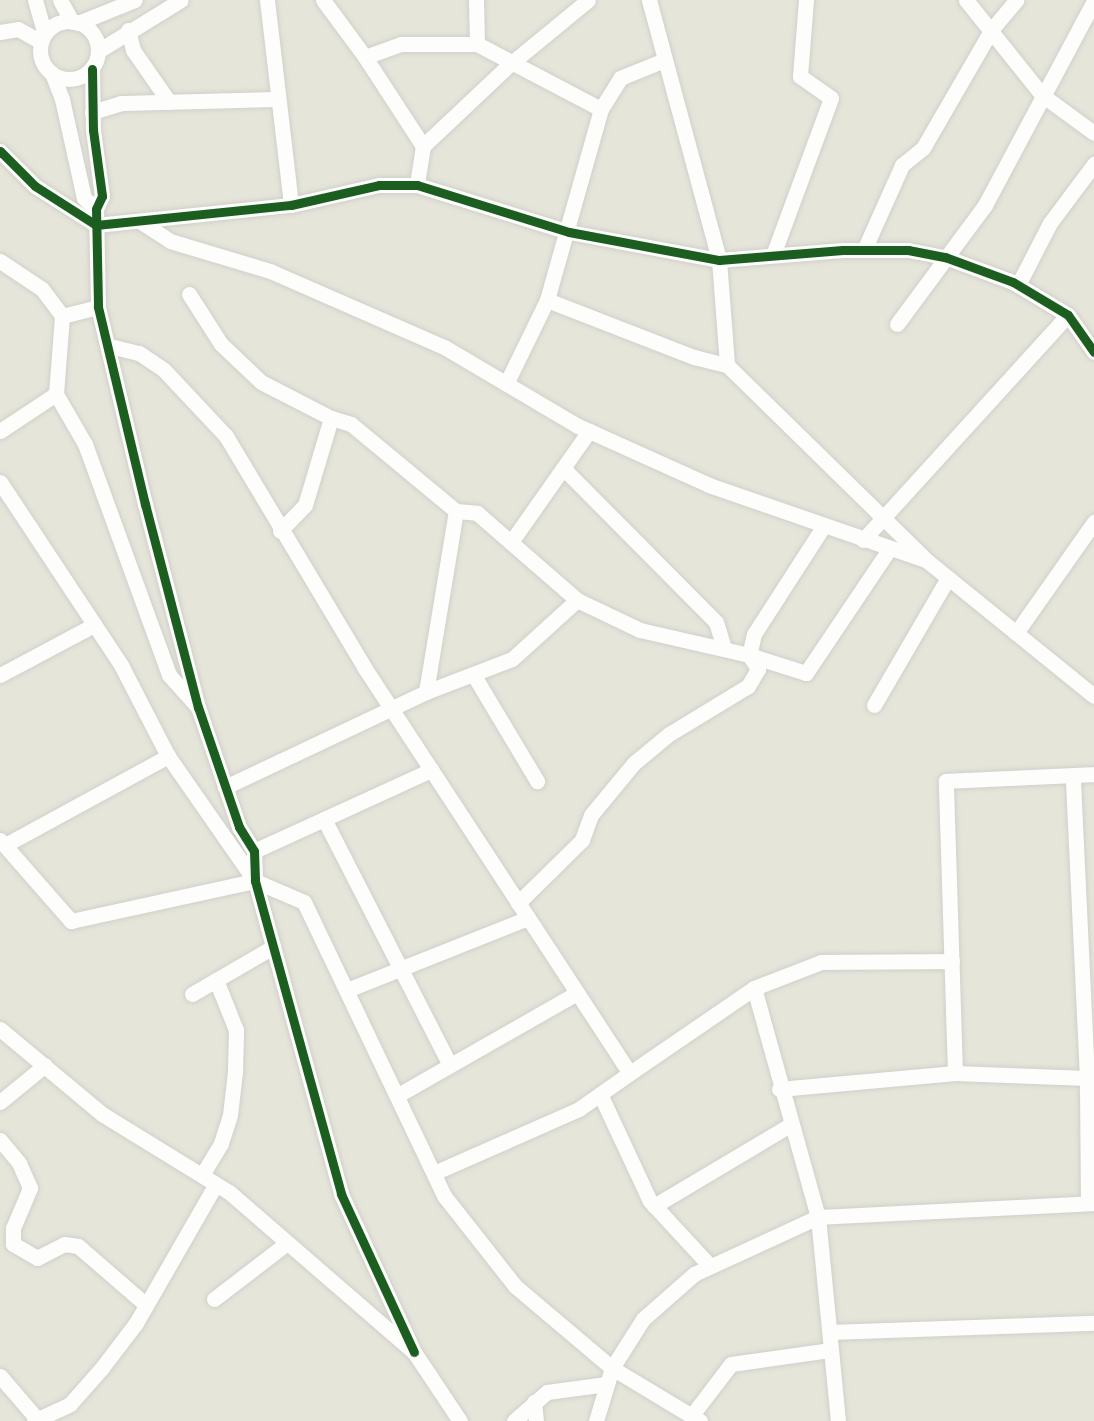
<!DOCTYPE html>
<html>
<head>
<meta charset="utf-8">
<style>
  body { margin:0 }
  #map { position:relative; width:1094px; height:1421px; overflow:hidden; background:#f2f2ed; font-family:"Noto Sans",sans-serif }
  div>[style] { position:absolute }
  .residential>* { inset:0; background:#e6e5da }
  .roads { filter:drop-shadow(0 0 2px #d0d0ca) drop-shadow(0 0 2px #d0d0ca) }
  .minor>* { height:15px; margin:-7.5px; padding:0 7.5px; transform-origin:7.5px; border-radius:7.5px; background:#fdfdfc }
  .minor>.ring { margin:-7.5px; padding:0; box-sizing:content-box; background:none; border:15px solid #fdfdfc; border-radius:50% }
  .cycleway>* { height:9px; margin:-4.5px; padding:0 4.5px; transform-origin:4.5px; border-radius:4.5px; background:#1b5e20 }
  span { translate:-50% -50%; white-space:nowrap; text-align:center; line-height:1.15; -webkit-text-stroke:4.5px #fff; paint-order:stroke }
</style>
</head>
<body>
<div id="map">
  <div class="residential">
    <div style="clip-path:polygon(0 0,1094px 0,1094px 1421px,0 1421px)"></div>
  </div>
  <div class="roads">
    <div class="minor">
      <div style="left:35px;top:0;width:35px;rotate:74deg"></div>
      <div style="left:60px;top:0;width:25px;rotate:61deg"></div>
      <div style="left:267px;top:0;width:206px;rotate:83.3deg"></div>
      <div style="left:323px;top:0;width:71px;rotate:53.6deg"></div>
      <div style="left:365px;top:57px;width:38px;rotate:-20deg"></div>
      <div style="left:401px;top:44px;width:76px"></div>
      <div style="left:477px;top:44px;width:140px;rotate:27.7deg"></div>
      <div style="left:601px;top:109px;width:198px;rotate:105.8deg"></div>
      <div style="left:547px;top:300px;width:93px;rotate:116deg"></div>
      <div style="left:476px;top:0;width:44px;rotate:88.7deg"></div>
      <div style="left:649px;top:0;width:269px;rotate:74.9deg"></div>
      <div style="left:719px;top:260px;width:105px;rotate:85.6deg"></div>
      <div style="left:727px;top:365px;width:279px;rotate:44.4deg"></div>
      <div style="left:926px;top:560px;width:216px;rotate:39deg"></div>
      <div style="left:966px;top:0;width:122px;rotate:51.3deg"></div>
      <div style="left:1042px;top:95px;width:64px;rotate:36.2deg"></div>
      <div class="ring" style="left:40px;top:21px;width:43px;height:43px"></div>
      <div style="left:78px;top:23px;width:61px;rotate:-22deg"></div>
      <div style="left:128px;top:30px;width:21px;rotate:76deg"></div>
      <div style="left:133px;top:50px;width:63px;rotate:55.3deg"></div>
      <div style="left:0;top:32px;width:18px;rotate:-9deg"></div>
      <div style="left:18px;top:29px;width:26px;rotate:29deg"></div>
      <div style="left:98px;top:51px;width:97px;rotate:-31.6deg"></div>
      <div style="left:365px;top:57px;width:106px;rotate:56.9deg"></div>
      <div style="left:423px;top:146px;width:39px;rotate:99deg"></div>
      <div style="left:92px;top:69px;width:61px;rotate:89.1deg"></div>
      <div style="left:93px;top:130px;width:67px;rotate:82.2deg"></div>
      <div style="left:102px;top:196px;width:14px;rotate:115deg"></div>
      <div style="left:96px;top:209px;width:98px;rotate:88.8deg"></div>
      <div style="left:98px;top:307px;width:203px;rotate:76.6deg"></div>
      <div style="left:145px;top:504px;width:210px;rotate:75.4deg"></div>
      <div style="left:198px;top:707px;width:127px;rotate:71.1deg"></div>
      <div style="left:239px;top:827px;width:28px;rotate:58deg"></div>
      <div style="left:254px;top:851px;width:30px;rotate:88deg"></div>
      <div style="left:255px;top:881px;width:325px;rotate:74.6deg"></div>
      <div style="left:341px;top:1194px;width:174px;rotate:65.2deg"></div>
      <div style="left:52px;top:73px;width:28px;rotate:69deg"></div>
      <div style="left:62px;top:99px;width:101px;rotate:77.5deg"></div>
      <div style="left:84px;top:198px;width:16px;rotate:43deg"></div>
      <div style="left:601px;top:109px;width:36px;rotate:-58deg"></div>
      <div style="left:620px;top:78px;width:45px;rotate:-22deg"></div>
      <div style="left:92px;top:112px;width:30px;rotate:-17deg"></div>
      <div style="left:121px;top:103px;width:157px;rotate:-1.5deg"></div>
      <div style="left:423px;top:146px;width:118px;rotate:-43.3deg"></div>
      <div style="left:509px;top:65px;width:102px;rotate:-39.4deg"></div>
      <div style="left:0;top:151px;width:49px;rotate:45deg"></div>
      <div style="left:35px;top:186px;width:72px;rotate:32.6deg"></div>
      <div style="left:96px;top:225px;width:196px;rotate:-5.9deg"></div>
      <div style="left:291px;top:205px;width:90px;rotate:-12.8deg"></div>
      <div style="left:379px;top:185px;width:38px"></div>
      <div style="left:417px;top:185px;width:159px;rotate:17.2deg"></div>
      <div style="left:569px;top:232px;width:153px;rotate:10.6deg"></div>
      <div style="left:719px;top:260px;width:124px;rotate:-4.6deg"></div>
      <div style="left:843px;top:250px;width:65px"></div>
      <div style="left:908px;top:250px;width:38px;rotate:11deg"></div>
      <div style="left:945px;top:257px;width:72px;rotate:20.2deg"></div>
      <div style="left:1013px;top:282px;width:64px;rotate:31deg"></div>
      <div style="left:1068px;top:315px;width:45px;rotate:54.9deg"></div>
      <div style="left:141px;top:222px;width:35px;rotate:33deg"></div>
      <div style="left:170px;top:241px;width:104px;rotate:16.7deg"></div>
      <div style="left:270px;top:271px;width:192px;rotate:23.6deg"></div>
      <div style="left:446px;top:348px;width:153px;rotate:30.6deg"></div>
      <div style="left:578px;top:426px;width:144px;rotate:24.2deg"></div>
      <div style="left:709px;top:485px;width:226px;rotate:19.1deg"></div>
      <div style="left:864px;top:250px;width:93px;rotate:-65.9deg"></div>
      <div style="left:902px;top:165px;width:27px;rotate:-39deg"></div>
      <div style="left:923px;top:148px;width:138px;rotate:-59.9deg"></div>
      <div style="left:992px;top:29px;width:38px;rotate:-50deg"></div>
      <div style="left:773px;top:255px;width:167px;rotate:-69.7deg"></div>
      <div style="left:831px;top:98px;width:38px;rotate:-145deg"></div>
      <div style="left:800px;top:76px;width:76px;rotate:-85.5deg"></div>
      <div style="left:0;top:261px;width:50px;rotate:33.7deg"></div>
      <div style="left:42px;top:289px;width:34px;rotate:53deg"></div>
      <div style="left:1018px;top:285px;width:70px;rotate:-62.7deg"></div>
      <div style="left:1050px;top:223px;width:74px;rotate:-53.3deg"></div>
      <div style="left:189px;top:294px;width:59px;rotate:57.4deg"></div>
      <div style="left:221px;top:344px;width:55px;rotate:43.5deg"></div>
      <div style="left:261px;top:382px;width:79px;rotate:27.2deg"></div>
      <div style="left:331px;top:418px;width:91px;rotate:106.6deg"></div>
      <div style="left:305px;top:505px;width:36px;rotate:134deg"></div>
      <div style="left:547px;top:300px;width:158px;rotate:21.2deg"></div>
      <div style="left:694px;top:357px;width:34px;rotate:14deg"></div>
      <div style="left:98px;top:307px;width:37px;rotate:166deg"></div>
      <div style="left:62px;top:316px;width:78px;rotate:94.4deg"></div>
      <div style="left:56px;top:394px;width:58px;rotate:59.9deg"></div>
      <div style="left:85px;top:444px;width:246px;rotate:70deg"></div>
      <div style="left:169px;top:675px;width:40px;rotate:48deg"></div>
      <div style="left:897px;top:324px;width:148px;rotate:-53.5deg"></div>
      <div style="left:985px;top:205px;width:231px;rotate:-61.9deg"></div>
      <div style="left:110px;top:346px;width:30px;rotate:14deg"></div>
      <div style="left:139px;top:353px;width:30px;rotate:34deg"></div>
      <div style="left:164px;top:370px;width:91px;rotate:46.8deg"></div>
      <div style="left:226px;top:436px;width:269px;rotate:59.1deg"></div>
      <div style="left:364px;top:667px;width:485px;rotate:56.8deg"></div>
      <div style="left:630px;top:1073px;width:62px;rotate:144.8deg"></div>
      <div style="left:579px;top:1109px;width:158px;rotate:156.2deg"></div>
      <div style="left:0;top:431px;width:67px;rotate:-33.5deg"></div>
      <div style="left:563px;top:468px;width:217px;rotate:45.2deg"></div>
      <div style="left:716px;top:622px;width:28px;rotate:73deg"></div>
      <div style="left:0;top:482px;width:219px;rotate:56.5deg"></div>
      <div style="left:121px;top:665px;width:102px;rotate:62.7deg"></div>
      <div style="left:168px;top:756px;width:152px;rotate:55.2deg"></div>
      <div style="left:255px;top:881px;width:53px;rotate:23.2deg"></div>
      <div style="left:304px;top:902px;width:327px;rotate:64.5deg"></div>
      <div style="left:445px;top:1197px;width:113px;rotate:51.8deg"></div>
      <div style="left:515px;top:1286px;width:127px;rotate:40.2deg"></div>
      <div style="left:612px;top:1368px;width:55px;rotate:106.8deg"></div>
      <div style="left:456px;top:511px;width:21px;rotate:5deg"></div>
      <div style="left:477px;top:513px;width:133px;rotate:41deg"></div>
      <div style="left:823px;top:527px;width:127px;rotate:122.8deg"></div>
      <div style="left:754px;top:634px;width:22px;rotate:103deg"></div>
      <div style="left:749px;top:655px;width:60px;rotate:17.5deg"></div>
      <div style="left:806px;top:673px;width:151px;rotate:-56.1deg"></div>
      <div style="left:863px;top:540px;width:304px;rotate:-47.7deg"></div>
      <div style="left:511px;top:542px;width:136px;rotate:-54.9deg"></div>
      <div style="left:1016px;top:633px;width:136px;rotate:-54.9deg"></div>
      <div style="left:473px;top:674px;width:125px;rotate:59.1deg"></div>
      <div style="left:0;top:675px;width:106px;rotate:-28deg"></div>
      <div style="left:426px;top:692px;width:92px;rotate:-21deg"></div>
      <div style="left:512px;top:659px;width:88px;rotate:-42.2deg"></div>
      <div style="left:577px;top:600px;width:70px;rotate:25.5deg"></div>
      <div style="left:640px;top:630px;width:112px;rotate:12.9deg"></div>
      <div style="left:749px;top:655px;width:17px;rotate:57deg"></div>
      <div style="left:758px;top:669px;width:20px;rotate:120deg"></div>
      <div style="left:748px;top:686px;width:92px;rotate:148.7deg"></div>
      <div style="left:669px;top:734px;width:45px;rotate:140.4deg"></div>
      <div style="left:634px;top:763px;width:67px;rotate:129.6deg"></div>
      <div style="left:591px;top:815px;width:27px;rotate:110deg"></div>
      <div style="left:582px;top:840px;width:90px;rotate:135.5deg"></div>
      <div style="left:874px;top:705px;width:147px;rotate:-59.8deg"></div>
      <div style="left:225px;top:787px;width:222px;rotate:-25.3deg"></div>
      <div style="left:426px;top:692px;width:183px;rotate:-80.6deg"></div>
      <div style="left:456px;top:511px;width:136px;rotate:-140.4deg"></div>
      <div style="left:351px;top:424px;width:21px;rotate:-163deg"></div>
      <div style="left:324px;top:819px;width:276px;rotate:62.9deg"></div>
      <div style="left:0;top:840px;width:108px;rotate:48.8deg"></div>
      <div style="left:71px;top:921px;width:188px;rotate:-12.3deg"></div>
      <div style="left:5px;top:845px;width:186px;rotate:-28.6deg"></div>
      <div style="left:254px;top:851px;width:195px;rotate:-24.6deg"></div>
      <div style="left:754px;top:988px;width:238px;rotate:74.4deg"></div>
      <div style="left:818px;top:1217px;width:205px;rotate:84.4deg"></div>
      <div style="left:347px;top:990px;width:195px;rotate:-21.7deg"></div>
      <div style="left:192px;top:994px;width:94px;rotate:-30.1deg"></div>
      <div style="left:0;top:1029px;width:133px;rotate:39.8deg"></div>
      <div style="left:102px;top:1114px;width:149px;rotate:31.6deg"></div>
      <div style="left:229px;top:1192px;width:245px;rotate:40.9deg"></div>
      <div style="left:414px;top:1352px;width:83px;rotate:56.3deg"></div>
      <div style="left:630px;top:1073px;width:150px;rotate:-34.4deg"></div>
      <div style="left:754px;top:988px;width:72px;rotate:-21.2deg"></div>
      <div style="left:821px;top:962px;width:131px;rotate:-0.4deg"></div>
      <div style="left:955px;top:1073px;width:292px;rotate:-91.8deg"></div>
      <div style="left:946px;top:781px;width:148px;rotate:-2.7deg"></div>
      <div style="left:779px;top:1089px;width:177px;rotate:-5.2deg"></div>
      <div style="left:955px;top:1073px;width:132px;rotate:2.2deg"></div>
      <div style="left:1087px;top:1078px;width:302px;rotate:-92.7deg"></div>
      <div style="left:600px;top:1094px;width:118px;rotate:65deg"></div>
      <div style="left:650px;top:1201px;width:88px;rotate:47.3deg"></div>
      <div style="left:398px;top:1095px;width:206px;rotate:-29.7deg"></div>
      <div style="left:0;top:1102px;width:58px;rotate:-39.4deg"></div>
      <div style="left:0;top:1140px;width:30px;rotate:50deg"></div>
      <div style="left:19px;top:1163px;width:27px;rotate:66deg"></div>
      <div style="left:30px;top:1188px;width:43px;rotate:113deg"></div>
      <div style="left:13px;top:1228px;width:16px;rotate:90deg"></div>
      <div style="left:13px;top:1244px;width:28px;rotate:30deg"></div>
      <div style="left:37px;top:1258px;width:30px;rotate:-27deg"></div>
      <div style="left:64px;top:1244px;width:14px;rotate:8deg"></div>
      <div style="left:78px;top:1246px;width:90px;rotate:40.9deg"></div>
      <div style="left:202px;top:1175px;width:37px;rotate:-59deg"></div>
      <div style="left:221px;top:1143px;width:29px;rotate:-72deg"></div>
      <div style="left:230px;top:1115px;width:43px;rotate:-83.4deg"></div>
      <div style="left:235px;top:1072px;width:42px;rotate:-88.6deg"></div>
      <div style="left:236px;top:1030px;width:54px;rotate:-111.8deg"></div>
      <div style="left:1088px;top:1203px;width:125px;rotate:-90.5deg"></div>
      <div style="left:1087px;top:1078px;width:7px"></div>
      <div style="left:654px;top:1206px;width:158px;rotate:-30.8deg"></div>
      <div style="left:214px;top:1299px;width:92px;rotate:-37.5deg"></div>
      <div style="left:830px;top:1332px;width:264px;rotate:-2deg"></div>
      <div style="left:0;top:1376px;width:57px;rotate:49.3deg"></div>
      <div style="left:534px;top:1402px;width:19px;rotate:84deg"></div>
      <div style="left:692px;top:1415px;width:64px;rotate:-52.6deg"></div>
      <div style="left:731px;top:1364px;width:101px;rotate:-8deg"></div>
      <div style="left:34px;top:1421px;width:40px;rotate:-25deg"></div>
      <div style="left:70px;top:1404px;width:47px;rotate:-48.5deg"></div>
      <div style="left:101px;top:1369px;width:58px;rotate:-52.7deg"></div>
      <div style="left:136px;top:1323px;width:160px;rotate:-60.1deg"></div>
      <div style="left:514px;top:1421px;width:44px;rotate:-41.3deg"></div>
      <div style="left:547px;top:1392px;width:60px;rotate:-7.7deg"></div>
      <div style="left:700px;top:1421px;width:103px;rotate:-148.9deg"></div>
      <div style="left:612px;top:1368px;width:58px;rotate:-57.7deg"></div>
      <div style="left:643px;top:1319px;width:68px;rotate:-41.4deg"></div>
      <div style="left:694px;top:1274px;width:136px;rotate:-24.7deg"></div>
      <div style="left:818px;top:1217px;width:276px;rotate:-2.9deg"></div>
    </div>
  </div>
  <div class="cycleway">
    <div style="left:92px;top:69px;width:61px;rotate:89.1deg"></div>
    <div style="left:93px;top:130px;width:67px;rotate:82.2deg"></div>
    <div style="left:102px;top:196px;width:14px;rotate:115deg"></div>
    <div style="left:96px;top:209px;width:98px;rotate:88.8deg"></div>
    <div style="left:98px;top:307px;width:203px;rotate:76.6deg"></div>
    <div style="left:145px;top:504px;width:210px;rotate:75.4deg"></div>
    <div style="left:198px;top:707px;width:127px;rotate:71.1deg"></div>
    <div style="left:239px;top:827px;width:28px;rotate:58deg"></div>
    <div style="left:254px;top:851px;width:30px;rotate:88deg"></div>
    <div style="left:255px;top:881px;width:325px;rotate:74.6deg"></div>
    <div style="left:341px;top:1194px;width:174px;rotate:65.2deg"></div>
    <div style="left:0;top:151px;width:49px;rotate:45deg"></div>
    <div style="left:35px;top:186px;width:72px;rotate:32.6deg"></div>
    <div style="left:96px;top:225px;width:196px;rotate:-5.9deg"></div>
    <div style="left:291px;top:205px;width:90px;rotate:-12.8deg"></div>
    <div style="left:379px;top:185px;width:38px"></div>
    <div style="left:417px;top:185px;width:159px;rotate:17.2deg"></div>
    <div style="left:569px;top:232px;width:153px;rotate:10.6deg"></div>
    <div style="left:719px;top:260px;width:124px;rotate:-4.6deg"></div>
    <div style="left:843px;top:250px;width:65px"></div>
    <div style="left:908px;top:250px;width:38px;rotate:11deg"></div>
    <div style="left:945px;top:257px;width:72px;rotate:20.2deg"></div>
    <div style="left:1013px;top:282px;width:64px;rotate:31deg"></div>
    <div style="left:1068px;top:315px;width:45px;rotate:54.9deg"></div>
  </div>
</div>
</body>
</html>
